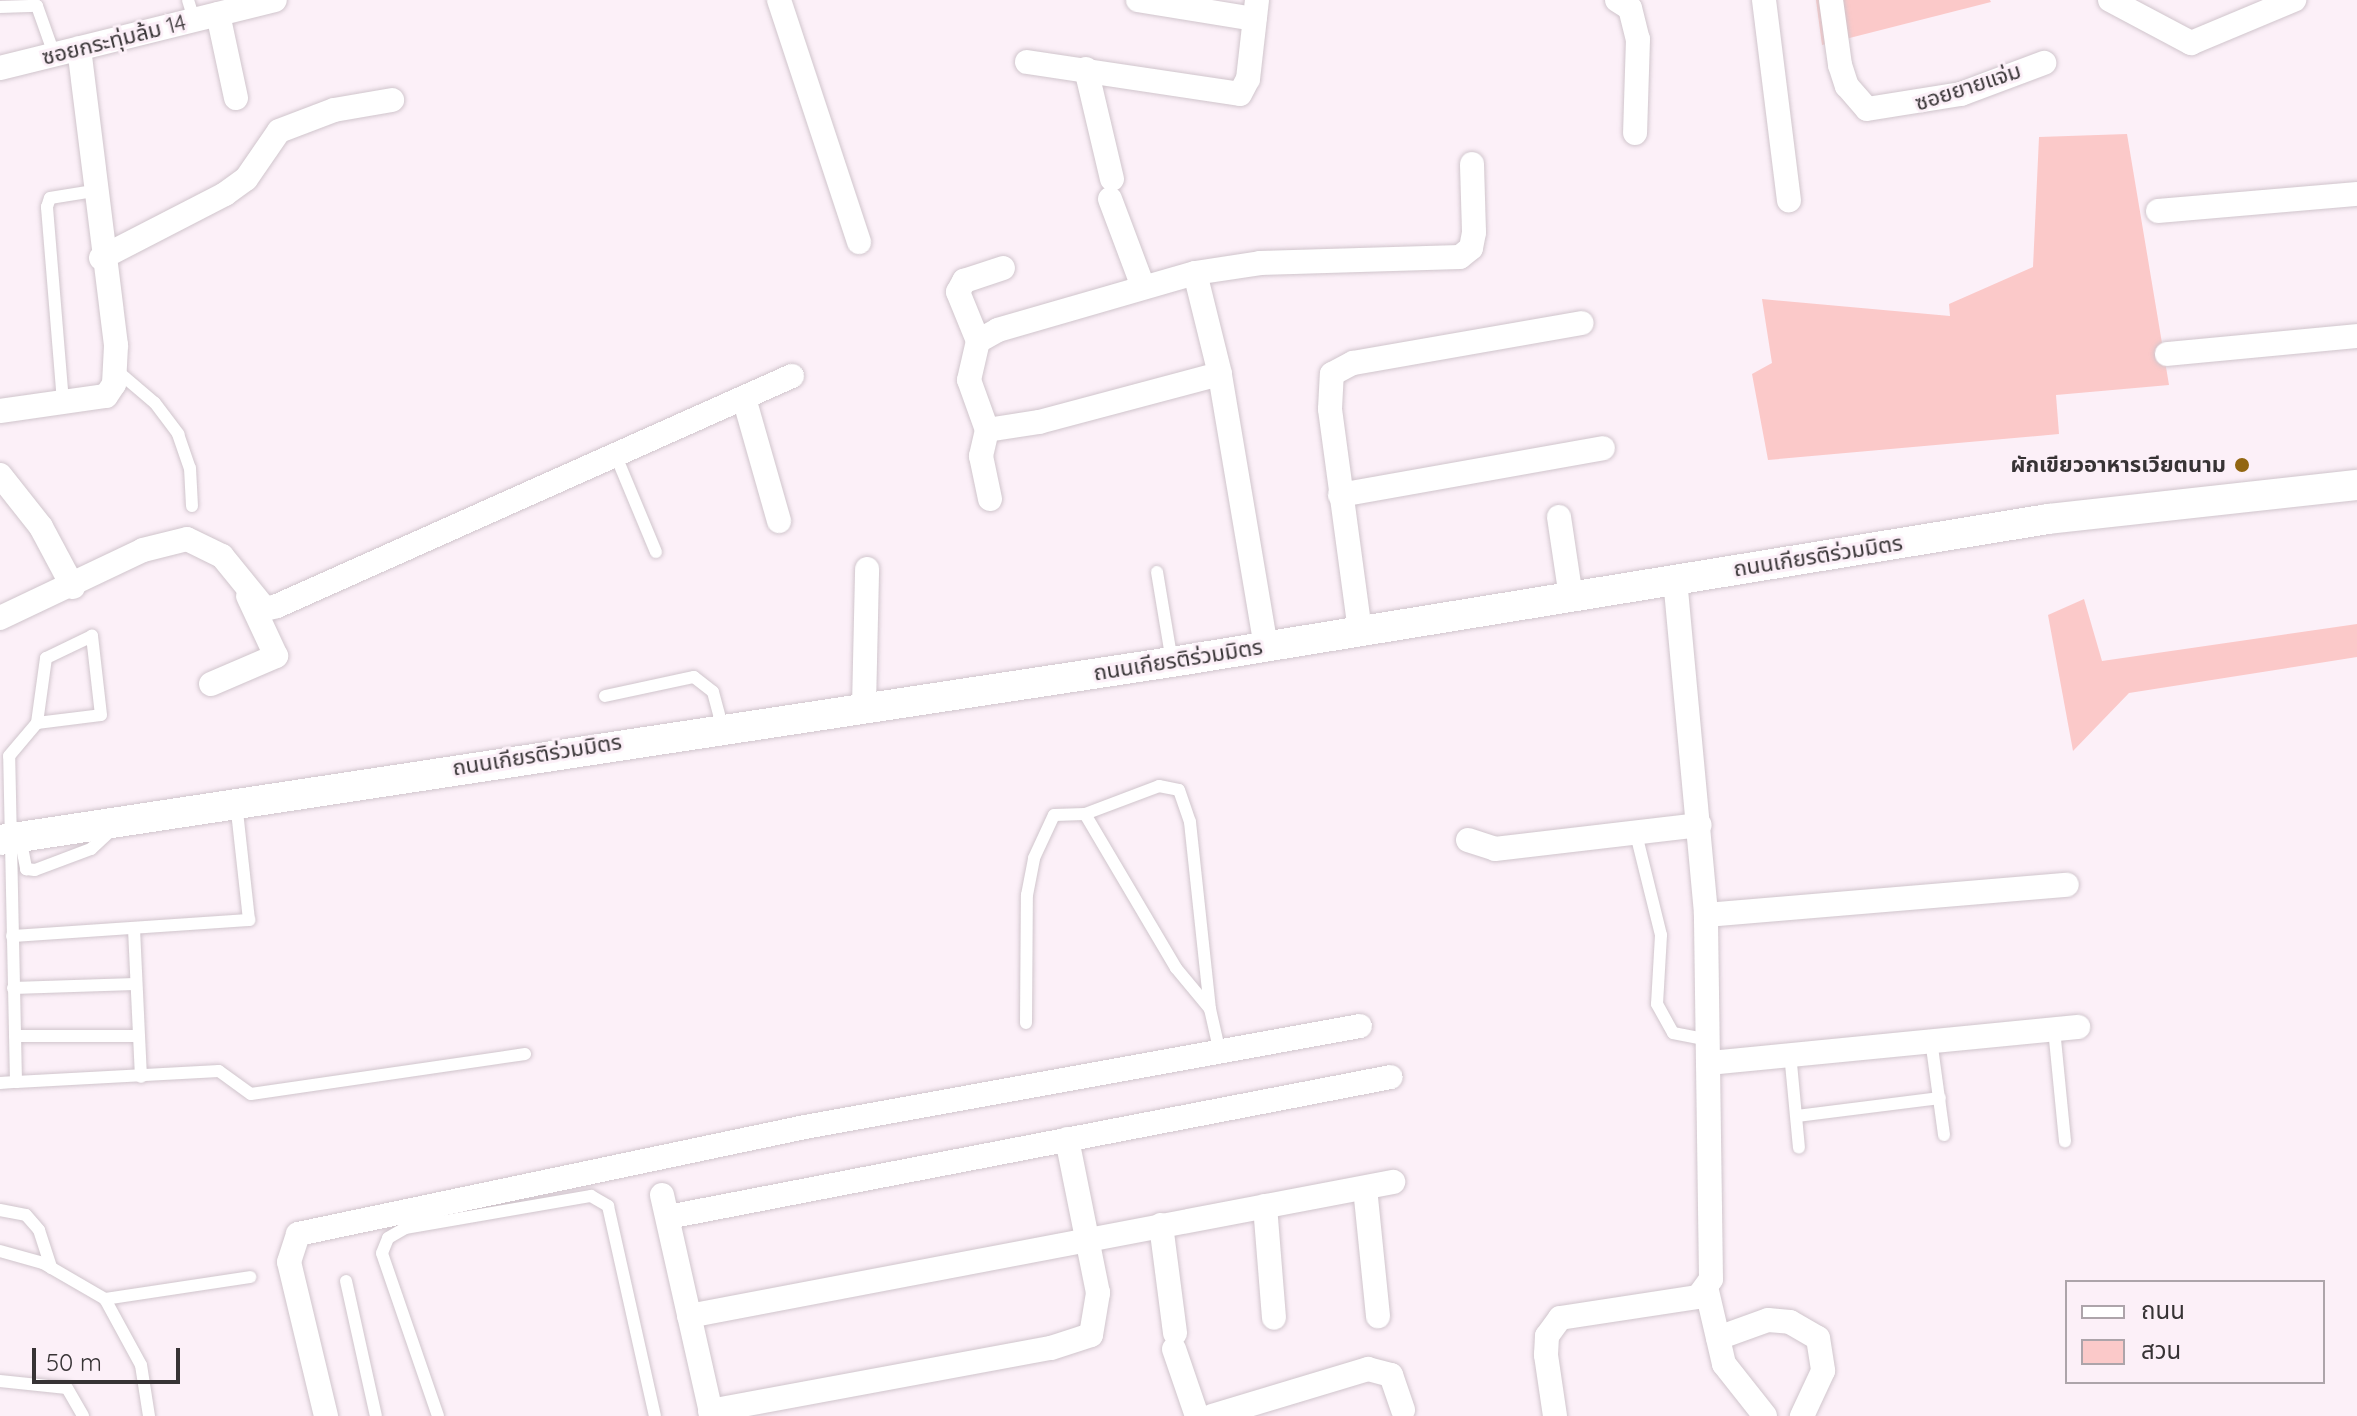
<!DOCTYPE html>
<html>
<head>
<meta charset="utf-8">
<style>
  body { margin:0 }
  #map { position:relative; width:2357px; height:1416px; overflow:hidden; background:#fcf0f8; font-family:Quicksand,"Noto Sans Thai",sans-serif }
  div>[style] { position:absolute }
  .green>* { inset:0; background:#fbc9c9 }
  .roads { filter:drop-shadow(0 0 2px #d0c5cc) drop-shadow(0 0 2px #d0c5cc) }
  .service>* { height:12px; margin:-6px; padding:0 6px; transform-origin:6px; border-radius:6px; background:#fff }
  .minor>* { height:24px; margin:-12px; padding:0 12px; transform-origin:12px; border-radius:12px; background:#fff }
  .tertiary>* { height:30px; margin:-15px; padding:0 15px; transform-origin:15px; border-radius:15px; background:#fff }
  .dots>* { width:22px; height:22px; translate:-50% -50%; box-sizing:border-box; border:4px solid #fcf0f8; border-radius:50% }
  span { translate:-50% -50%; white-space:nowrap; text-align:center; line-height:1.15; -webkit-text-stroke:6px #fcf0f8; paint-order:stroke }
  .street-label { font-size:22px; color:#373335 }
  .poi-label { font-size:22px; color:#373335; font-weight:700 }
  .right { translate:-100% -50%; text-align:right }
  .legend { position:absolute; left:2065px; top:1280px; width:260px; height:104px; box-sizing:border-box; background:#fcf0f8; border:2px solid #ada4aa; margin:0; padding:10px 14px; list-style:none; font-size:24px; color:#373335 }
  .legend li { display:flex; align-items:center; gap:16px; height:40px }
  .legend b { width:40px; border:2px solid #ada4aa }
  .scale { position:absolute; left:32px; top:1348px; width:148px; height:36px; box-sizing:border-box; border:4px solid #373335; border-top:0; padding-left:10px; font-size:24px; line-height:28px; white-space:nowrap; color:#373335; -webkit-text-stroke:6px #fcf0f8; paint-order:stroke }
</style>
</head>
<body>
<div id="map">
  <div class="green">
    <div style="clip-path:polygon(1816px 0,1990px 0,1991px 2px,1822px 45px)"></div>
    <div style="clip-path:polygon(2127px 134px,2169px 385px,2056px 395px,2059px 434px,1768px 460px,1752px 374px,1772px 363px,1762px 299px,1950px 316px,1949px 304px,2033px 267px,2039px 137px)"></div>
    <div style="clip-path:polygon(2084px 599px,2102px 661px,2357px 624px,2357px 657px,2129px 693px,2073px 751px,2048px 615px)"></div>
  </div>
  <div class="roads">
    <div class="service">
      <div style="left:188px;top:0;width:21px;rotate:73deg"></div>
      <div style="left:0;top:7px;width:37px;rotate:-2deg"></div>
      <div style="left:37px;top:6px;width:51px;rotate:70.5deg"></div>
      <div style="left:115px;top:369px;width:52px;rotate:40.4deg"></div>
      <div style="left:155px;top:403px;width:39px;rotate:53deg"></div>
      <div style="left:178px;top:434px;width:36px;rotate:71deg"></div>
      <div style="left:190px;top:468px;width:38px;rotate:87deg"></div>
      <div style="left:63px;top:402px;width:196px;rotate:-94.7deg"></div>
      <div style="left:47px;top:207px;width:9px;rotate:-72deg"></div>
      <div style="left:50px;top:198px;width:44px;rotate:-9.2deg"></div>
      <div style="left:616px;top:456px;width:104px;rotate:67.4deg"></div>
      <div style="left:1157px;top:572px;width:91px;rotate:80.5deg"></div>
      <div style="left:605px;top:696px;width:91px;rotate:-12.1deg"></div>
      <div style="left:694px;top:677px;width:24px;rotate:38deg"></div>
      <div style="left:713px;top:692px;width:35px;rotate:75deg"></div>
      <div style="left:1085px;top:814px;width:79px;rotate:-20.7deg"></div>
      <div style="left:1159px;top:786px;width:20px;rotate:11deg"></div>
      <div style="left:1179px;top:790px;width:34px;rotate:71deg"></div>
      <div style="left:1190px;top:822px;width:188px;rotate:83.9deg"></div>
      <div style="left:1636px;top:834px;width:104px;rotate:76.1deg"></div>
      <div style="left:1661px;top:935px;width:69px;rotate:93.3deg"></div>
      <div style="left:1657px;top:1004px;width:33px;rotate:61deg"></div>
      <div style="left:1673px;top:1033px;width:38px;rotate:11deg"></div>
      <div style="left:20px;top:837px;width:33px;rotate:79deg"></div>
      <div style="left:26px;top:869px;width:9px;rotate:6deg"></div>
      <div style="left:35px;top:870px;width:60px;rotate:-20.6deg"></div>
      <div style="left:91px;top:849px;width:34px;rotate:-43deg"></div>
      <div style="left:134px;top:929px;width:148px;rotate:87.3deg"></div>
      <div style="left:12px;top:936px;width:238px;rotate:-3.9deg"></div>
      <div style="left:249px;top:920px;width:118px;rotate:-96.3deg"></div>
      <div style="left:13px;top:988px;width:122px;rotate:-1.9deg"></div>
      <div style="left:1026px;top:1023px;width:128px;rotate:-89.6deg"></div>
      <div style="left:1027px;top:895px;width:38px;rotate:-79deg"></div>
      <div style="left:1034px;top:858px;width:47px;rotate:-65.1deg"></div>
      <div style="left:1054px;top:815px;width:31px;rotate:-2deg"></div>
      <div style="left:1085px;top:814px;width:179px;rotate:59.4deg"></div>
      <div style="left:1176px;top:968px;width:53px;rotate:50.3deg"></div>
      <div style="left:1210px;top:1009px;width:45px;rotate:77.2deg"></div>
      <div style="left:2054px;top:1029px;width:113px;rotate:84.4deg"></div>
      <div style="left:15px;top:1036px;width:122px"></div>
      <div style="left:1931px;top:1040px;width:96px;rotate:82.2deg"></div>
      <div style="left:1790px;top:1053px;width:95px;rotate:84.6deg"></div>
      <div style="left:16px;top:1082px;width:203px;rotate:-3.1deg"></div>
      <div style="left:219px;top:1071px;width:39px;rotate:36deg"></div>
      <div style="left:251px;top:1094px;width:277px;rotate:-8.3deg"></div>
      <div style="left:0;top:1083px;width:16px;rotate:-4deg"></div>
      <div style="left:16px;top:1082px;width:326px;rotate:-91.2deg"></div>
      <div style="left:9px;top:756px;width:43px;rotate:-49.7deg"></div>
      <div style="left:37px;top:723px;width:64px;rotate:-7.1deg"></div>
      <div style="left:101px;top:715px;width:80px;rotate:-96.5deg"></div>
      <div style="left:92px;top:636px;width:51px;rotate:154.4deg"></div>
      <div style="left:46px;top:658px;width:66px;rotate:97.9deg"></div>
      <div style="left:1797px;top:1116px;width:144px;rotate:-7.2deg"></div>
      <div style="left:0;top:1210px;width:26px;rotate:11deg"></div>
      <div style="left:26px;top:1215px;width:20px;rotate:49deg"></div>
      <div style="left:39px;top:1230px;width:40px;rotate:72deg"></div>
      <div style="left:0;top:1251px;width:45px;rotate:15.6deg"></div>
      <div style="left:43px;top:1263px;width:72px;rotate:30.1deg"></div>
      <div style="left:105px;top:1299px;width:75px;rotate:61.4deg"></div>
      <div style="left:141px;top:1365px;width:52px;rotate:81.1deg"></div>
      <div style="left:346px;top:1281px;width:138px;rotate:77.5deg"></div>
      <div style="left:105px;top:1299px;width:147px;rotate:-8.6deg"></div>
      <div style="left:0;top:1381px;width:67px;rotate:6deg"></div>
      <div style="left:67px;top:1388px;width:32px;rotate:60deg"></div>
      <div style="left:438px;top:1416px;width:172px;rotate:-109deg"></div>
      <div style="left:382px;top:1253px;width:16px;rotate:-68deg"></div>
      <div style="left:388px;top:1238px;width:20px;rotate:-30deg"></div>
      <div style="left:405px;top:1228px;width:189px;rotate:-9.8deg"></div>
      <div style="left:591px;top:1196px;width:20px;rotate:30deg"></div>
      <div style="left:608px;top:1206px;width:215px;rotate:77.4deg"></div>
    </div>
    <div class="minor">
      <div style="left:779px;top:0;width:255px;rotate:71.7deg"></div>
      <div style="left:1138px;top:0;width:118px;rotate:9.3deg"></div>
      <div style="left:1617px;top:0;width:15px;rotate:32deg"></div>
      <div style="left:1630px;top:8px;width:32px;rotate:76deg"></div>
      <div style="left:1638px;top:39px;width:94px;rotate:91.8deg"></div>
      <div style="left:1764px;top:0;width:202px;rotate:82.9deg"></div>
      <div style="left:1831px;top:0;width:66px;rotate:82.1deg"></div>
      <div style="left:1840px;top:65px;width:22px;rotate:72deg"></div>
      <div style="left:1847px;top:86px;width:30px;rotate:49deg"></div>
      <div style="left:1867px;top:109px;width:95px;rotate:-9.1deg"></div>
      <div style="left:1961px;top:94px;width:89px;rotate:-20.5deg"></div>
      <div style="left:2110px;top:0;width:92px;rotate:28deg"></div>
      <div style="left:2191px;top:43px;width:112px;rotate:-22.7deg"></div>
      <div style="left:218px;top:14px;width:86px;rotate:77.9deg"></div>
      <div style="left:1027px;top:62px;width:215px;rotate:8.5deg"></div>
      <div style="left:1240px;top:94px;width:17px;rotate:-62deg"></div>
      <div style="left:1248px;top:79px;width:80px;rotate:-83.5deg"></div>
      <div style="left:0;top:68px;width:283px;rotate:-13.9deg"></div>
      <div style="left:1086px;top:69px;width:113px;rotate:76.7deg"></div>
      <div style="left:1110px;top:199px;width:94px;rotate:69.4deg"></div>
      <div style="left:2158px;top:211px;width:200px;rotate:-4.9deg"></div>
      <div style="left:101px;top:258px;width:140px;rotate:-27.3deg"></div>
      <div style="left:225px;top:194px;width:26px;rotate:-36deg"></div>
      <div style="left:246px;top:179px;width:58px;rotate:-55.5deg"></div>
      <div style="left:279px;top:131px;width:59px;rotate:-20.9deg"></div>
      <div style="left:334px;top:110px;width:59px;rotate:-9.8deg"></div>
      <div style="left:1195px;top:273px;width:205px;rotate:163.9deg"></div>
      <div style="left:998px;top:330px;width:23px;rotate:151deg"></div>
      <div style="left:978px;top:341px;width:40px;rotate:103deg"></div>
      <div style="left:969px;top:380px;width:53px;rotate:70.2deg"></div>
      <div style="left:987px;top:430px;width:53px;rotate:-8.7deg"></div>
      <div style="left:1039px;top:422px;width:187px;rotate:-14.9deg"></div>
      <div style="left:978px;top:341px;width:53px;rotate:-112.2deg"></div>
      <div style="left:958px;top:292px;width:13px;rotate:-61deg"></div>
      <div style="left:964px;top:281px;width:41px;rotate:-18.4deg"></div>
      <div style="left:2167px;top:354px;width:191px;rotate:-5.4deg"></div>
      <div style="left:744px;top:398px;width:128px;rotate:74.1deg"></div>
      <div style="left:0;top:411px;width:107px;rotate:-8.1deg"></div>
      <div style="left:106px;top:396px;width:14px;rotate:-56deg"></div>
      <div style="left:114px;top:384px;width:39px;rotate:-87deg"></div>
      <div style="left:116px;top:345px;width:299px;rotate:-97.1deg"></div>
      <div style="left:987px;top:430px;width:27px;rotate:103deg"></div>
      <div style="left:981px;top:456px;width:44px;rotate:78.2deg"></div>
      <div style="left:0;top:475px;width:66px;rotate:51.7deg"></div>
      <div style="left:41px;top:527px;width:68px;rotate:61.9deg"></div>
      <div style="left:1340px;top:495px;width:267px;rotate:-10.1deg"></div>
      <div style="left:1559px;top:517px;width:81px;rotate:81.5deg"></div>
      <div style="left:1675px;top:579px;width:337px;rotate:84.7deg"></div>
      <div style="left:1706px;top:915px;width:362px;rotate:-4.8deg"></div>
      <div style="left:0;top:618px;width:158px;rotate:-25.4deg"></div>
      <div style="left:143px;top:550px;width:45px;rotate:-14deg"></div>
      <div style="left:187px;top:539px;width:39px;rotate:26deg"></div>
      <div style="left:222px;top:556px;width:68px;rotate:50.9deg"></div>
      <div style="left:265px;top:609px;width:12px;rotate:-14deg"></div>
      <div style="left:277px;top:606px;width:564px;rotate:-24.07deg"></div>
      <div style="left:1360px;top:631px;width:224px;rotate:-97.7deg"></div>
      <div style="left:1330px;top:409px;width:35px;rotate:-87deg"></div>
      <div style="left:1332px;top:374px;width:24px;rotate:-28deg"></div>
      <div style="left:1353px;top:363px;width:232px;rotate:-9.9deg"></div>
      <div style="left:1266px;top:647px;width:277px;rotate:-99.6deg"></div>
      <div style="left:1220px;top:374px;width:104px;rotate:-103.9deg"></div>
      <div style="left:1195px;top:273px;width:66px;rotate:-8.7deg"></div>
      <div style="left:1260px;top:263px;width:200px;rotate:-1.7deg"></div>
      <div style="left:1460px;top:257px;width:14px;rotate:-39deg"></div>
      <div style="left:1471px;top:248px;width:16px;rotate:-79deg"></div>
      <div style="left:1474px;top:232px;width:68px;rotate:-91.7deg"></div>
      <div style="left:211px;top:684px;width:71px;rotate:-23.3deg"></div>
      <div style="left:276px;top:656px;width:66px;rotate:-115deg"></div>
      <div style="left:864px;top:706px;width:137px;rotate:-88.7deg"></div>
      <div style="left:1468px;top:840px;width:28px;rotate:18deg"></div>
      <div style="left:1495px;top:849px;width:206px;rotate:-6.7deg"></div>
      <div style="left:1710px;top:1063px;width:370px;rotate:-5.6deg"></div>
      <div style="left:1365px;top:1188px;width:129px;rotate:84.2deg"></div>
      <div style="left:662px;top:1195px;width:227px;rotate:77.3deg"></div>
      <div style="left:1265px;top:1206px;width:112px;rotate:85.4deg"></div>
      <div style="left:668px;top:1217px;width:736px;rotate:-10.96deg"></div>
      <div style="left:1161px;top:1225px;width:109px;rotate:82.6deg"></div>
      <div style="left:1707px;top:1291px;width:75px;rotate:76.9deg"></div>
      <div style="left:1724px;top:1364px;width:66px;rotate:51.7deg"></div>
      <div style="left:689px;top:1316px;width:717px;rotate:-10.78deg"></div>
      <div style="left:1718px;top:1338px;width:53px;rotate:-19.8deg"></div>
      <div style="left:1768px;top:1320px;width:22px;rotate:5deg"></div>
      <div style="left:1790px;top:1322px;width:32px;rotate:30deg"></div>
      <div style="left:1818px;top:1338px;width:33px;rotate:81deg"></div>
      <div style="left:1823px;top:1371px;width:50px;rotate:115deg"></div>
      <div style="left:1174px;top:1349px;width:71px;rotate:71.1deg"></div>
      <div style="left:710px;top:1411px;width:347px;rotate:-10.5deg"></div>
      <div style="left:1051px;top:1348px;width:42px;rotate:-18deg"></div>
      <div style="left:1091px;top:1335px;width:43px;rotate:-80.5deg"></div>
      <div style="left:1098px;top:1293px;width:157px;rotate:-101.4deg"></div>
      <div style="left:326px;top:1416px;width:158px;rotate:-103.5deg"></div>
      <div style="left:289px;top:1262px;width:29px;rotate:-72deg"></div>
      <div style="left:298px;top:1234px;width:518px;rotate:-11.92deg"></div>
      <div style="left:805px;top:1127px;width:564px;rotate:-10.31deg"></div>
      <div style="left:1212px;top:1416px;width:163px;rotate:-16.8deg"></div>
      <div style="left:1368px;top:1369px;width:24px;rotate:15deg"></div>
      <div style="left:1391px;top:1375px;width:37px;rotate:71deg"></div>
      <div style="left:1555px;top:1416px;width:62px;rotate:-98.4deg"></div>
      <div style="left:1546px;top:1355px;width:19px;rotate:-87deg"></div>
      <div style="left:1547px;top:1336px;width:22px;rotate:-54deg"></div>
      <div style="left:1560px;top:1318px;width:140px;rotate:-8.7deg"></div>
      <div style="left:1698px;top:1297px;width:22px;rotate:-54deg"></div>
      <div style="left:1711px;top:1279px;width:364px;rotate:-90.8deg"></div>
    </div>
    <div class="tertiary">
      <div style="left:0;top:840px;width:1185px;rotate:-8.64deg"></div>
      <div style="left:1172px;top:662px;width:888px;rotate:-9.27deg"></div>
      <div style="left:2048px;top:519px;width:311px;rotate:-6.3deg"></div>
    </div>
  </div>
  <div class="dots">
    <div style="left:2242px;top:465px;background:#926611"></div>
  </div>
  <div class="street-label">
    <span style="left:114px;top:40px;rotate:-14deg">ซอยกระทุ่มล้ม 14</span>
    <span style="left:1968px;top:87px;rotate:-18deg">ซอยยายแจ่ม</span>
    <span style="left:1818px;top:556px;rotate:-9deg">ถนนเกียรติร่วมมิตร</span>
    <span style="left:1178px;top:660px;rotate:-9deg">ถนนเกียรติร่วมมิตร</span>
    <span style="left:537px;top:755px;rotate:-9deg">ถนนเกียรติร่วมมิตร</span>
  </div>
  <div class="poi-label">
    <span class="right" style="left:2226px;top:465px">ผักเขียวอาหารเวียตนาม</span>
  </div>
  <ul class="legend">
  <li><b style="height:10px;background:#fff"></b>ถนน</li>
  <li><b style="height:22px;background:#fbc9c9"></b>สวน</li>
  </ul>
  <div class="scale">50 m</div>
</div>
</body>
</html>
